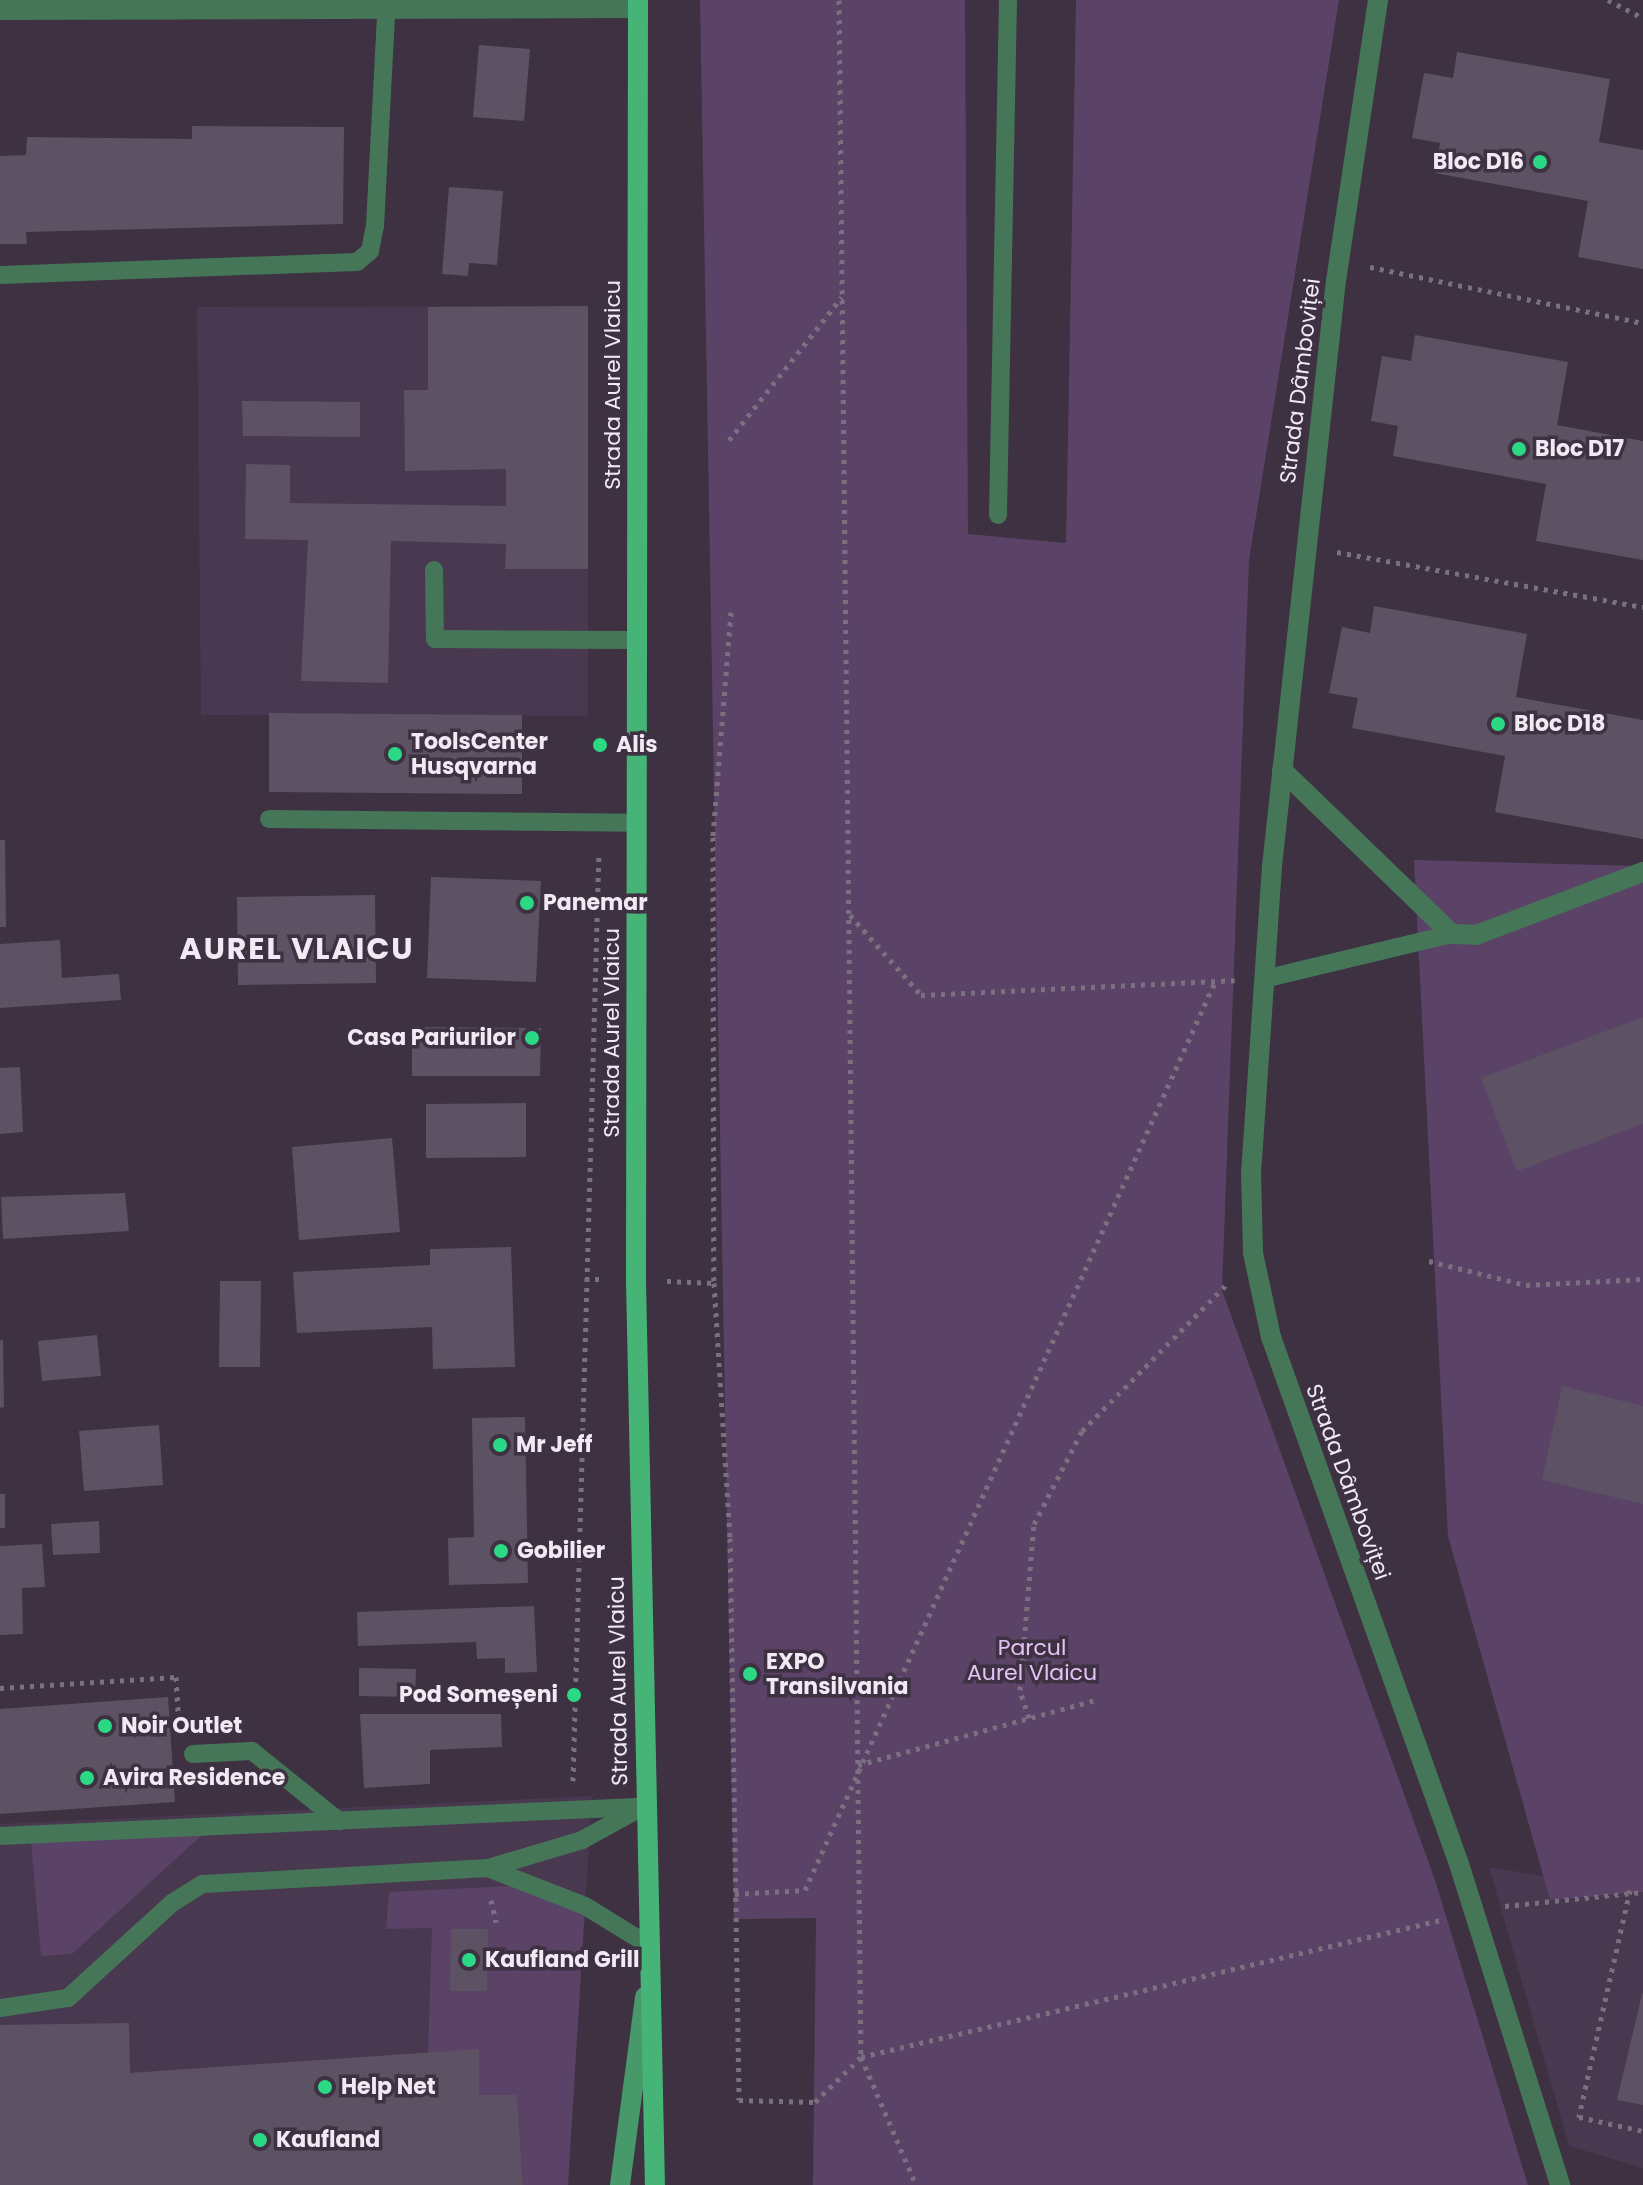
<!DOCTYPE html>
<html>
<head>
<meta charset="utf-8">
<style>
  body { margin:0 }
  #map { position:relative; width:1643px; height:2185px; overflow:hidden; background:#3d3142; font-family:Poppins,sans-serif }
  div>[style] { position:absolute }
  .built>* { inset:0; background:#493950 }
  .green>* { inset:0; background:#5b4267 }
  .building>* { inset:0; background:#5d5164 }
  .path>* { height:5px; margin-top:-2.5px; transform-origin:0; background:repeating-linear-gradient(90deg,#7b707f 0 4px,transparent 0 10px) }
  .service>* { height:18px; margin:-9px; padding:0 9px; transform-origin:9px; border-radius:9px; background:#467658 }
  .minor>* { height:20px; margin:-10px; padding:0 10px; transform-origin:10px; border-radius:10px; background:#467658 }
  .tertiary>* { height:20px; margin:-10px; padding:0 10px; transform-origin:10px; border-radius:10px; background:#467658 }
  .secondary>* { height:20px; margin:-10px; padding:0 10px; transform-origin:10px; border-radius:10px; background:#48996a }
  .primary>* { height:20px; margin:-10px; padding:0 10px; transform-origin:10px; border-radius:10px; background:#47b477 }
  .dots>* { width:22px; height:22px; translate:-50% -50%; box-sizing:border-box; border:4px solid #3d3142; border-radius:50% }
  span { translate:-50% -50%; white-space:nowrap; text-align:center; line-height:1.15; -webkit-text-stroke:7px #3d3142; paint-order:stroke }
  .poi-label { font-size:22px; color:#f1eaf5; font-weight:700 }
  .right { translate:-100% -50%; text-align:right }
  .left { translate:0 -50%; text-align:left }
  .street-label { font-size:22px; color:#f1eaf5 }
  .park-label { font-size:22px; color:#e4c2f5 }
  .district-label { font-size:30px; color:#f1eaf5; font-weight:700; letter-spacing:2px }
</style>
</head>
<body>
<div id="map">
  <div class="built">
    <div style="clip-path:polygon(588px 306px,588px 716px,201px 715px,197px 307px)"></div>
    <div style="clip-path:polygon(592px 1796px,568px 2185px,0 2185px,0 1824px)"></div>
    <div style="clip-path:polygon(1489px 1867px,1643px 1892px,1643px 2168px,1569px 2146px)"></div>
  </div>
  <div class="green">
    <div style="clip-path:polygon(700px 0,965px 0,968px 534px,1066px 543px,1076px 0,1339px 0,1249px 560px,1222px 1290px,1435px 1880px,1528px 2185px,813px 2185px,816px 1918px,734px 1919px)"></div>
    <div style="clip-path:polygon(1414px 860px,1643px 866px,1643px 1892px,1550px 1900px,1448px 1536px)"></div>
    <div style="clip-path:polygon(203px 1834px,72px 1954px,41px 1956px,31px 1841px)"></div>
    <div style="clip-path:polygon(532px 1885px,585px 1906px,568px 2185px,523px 2185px,517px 2095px,479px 2095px,428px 2053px,432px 1928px,386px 1929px,389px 1892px)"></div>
  </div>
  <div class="building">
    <div style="clip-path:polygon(479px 45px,530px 49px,524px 121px,473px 117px)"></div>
    <div style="clip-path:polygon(1457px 52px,1610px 79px,1599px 142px,1643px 150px,1643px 269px,1578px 257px,1588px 201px,1435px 173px,1440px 143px,1412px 138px,1424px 73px,1453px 78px)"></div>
    <div style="clip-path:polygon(192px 126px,344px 127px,343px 224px,26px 232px,27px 244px,0 244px,0 156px,26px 155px,27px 137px,192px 139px)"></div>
    <div style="clip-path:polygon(449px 187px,503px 191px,497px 265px,469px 263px,468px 276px,442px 274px)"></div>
    <div style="clip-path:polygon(588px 306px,588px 569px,505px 569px,506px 544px,391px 541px,388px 683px,301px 681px,308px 540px,245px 539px,246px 464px,290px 465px,290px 503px,506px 506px,506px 469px,405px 471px,404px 390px,428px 390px,428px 307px)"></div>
    <div style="clip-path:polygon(1415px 335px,1568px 362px,1557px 425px,1643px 441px,1643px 560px,1536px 541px,1546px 484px,1393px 456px,1398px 426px,1371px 421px,1382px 356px,1411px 361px)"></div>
    <div style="clip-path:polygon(242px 401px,360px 402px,360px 437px,243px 436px)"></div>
    <div style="clip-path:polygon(1374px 606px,1527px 634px,1516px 697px,1643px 720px,1643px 839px,1495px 812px,1505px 756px,1352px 728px,1358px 698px,1329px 693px,1342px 627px,1370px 633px)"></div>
    <div style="clip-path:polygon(269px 713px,522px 715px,522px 794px,269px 792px)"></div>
    <div style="clip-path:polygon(0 840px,5px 840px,6px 927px,0 927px)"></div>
    <div style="clip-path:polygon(431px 877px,541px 881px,536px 982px,427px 978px)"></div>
    <div style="clip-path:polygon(375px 895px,376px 983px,238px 985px,237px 897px)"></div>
    <div style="clip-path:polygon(60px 940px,62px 978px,119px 974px,121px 1000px,0 1008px,0 944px)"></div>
    <div style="clip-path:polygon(1643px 1017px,1643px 1124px,1517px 1171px,1481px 1078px)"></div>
    <div style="clip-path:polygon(412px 1027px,541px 1028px,540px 1076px,412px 1076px)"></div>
    <div style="clip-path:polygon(20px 1067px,23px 1132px,0 1134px,0 1068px)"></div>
    <div style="clip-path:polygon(526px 1103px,526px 1157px,426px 1158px,426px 1104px)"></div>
    <div style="clip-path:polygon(392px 1138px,400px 1232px,299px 1240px,292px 1147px)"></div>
    <div style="clip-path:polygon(125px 1193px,129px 1231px,3px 1239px,1px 1197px)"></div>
    <div style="clip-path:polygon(511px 1247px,515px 1367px,433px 1369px,432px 1327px,297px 1333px,293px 1272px,430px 1265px,430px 1249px)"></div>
    <div style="clip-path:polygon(220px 1281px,261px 1281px,260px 1367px,219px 1367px)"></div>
    <div style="clip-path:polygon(97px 1335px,101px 1376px,42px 1381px,38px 1341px)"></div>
    <div style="clip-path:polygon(0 1340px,3px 1340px,4px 1407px,0 1408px)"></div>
    <div style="clip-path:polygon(1562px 1386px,1643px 1406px,1643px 1504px,1542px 1480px)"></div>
    <div style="clip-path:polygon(525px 1417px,528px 1583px,449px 1585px,448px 1538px,474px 1537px,472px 1418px)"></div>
    <div style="clip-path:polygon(159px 1425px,163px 1485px,84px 1491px,79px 1431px)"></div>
    <div style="clip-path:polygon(0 1494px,5px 1494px,5px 1528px,0 1528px)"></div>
    <div style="clip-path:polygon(99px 1521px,100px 1553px,53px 1555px,51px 1524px)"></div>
    <div style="clip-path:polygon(42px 1544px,45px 1587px,22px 1588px,23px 1634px,0 1635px,0 1546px)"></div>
    <div style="clip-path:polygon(534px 1606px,537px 1672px,505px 1673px,505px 1658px,477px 1659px,476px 1642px,358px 1646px,357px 1612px)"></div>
    <div style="clip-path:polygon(359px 1668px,416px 1669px,415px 1697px,359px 1696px)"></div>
    <div style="clip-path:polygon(168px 1697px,175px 1802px,0 1814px,0 1709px)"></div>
    <div style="clip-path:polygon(360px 1714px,501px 1714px,502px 1747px,430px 1750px,430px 1784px,364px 1788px)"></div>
    <div style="clip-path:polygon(451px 1929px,488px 1929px,487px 1991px,450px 1991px)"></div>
    <div style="clip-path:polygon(1642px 1994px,1643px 1994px,1643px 2105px,1617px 2100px)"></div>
    <div style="clip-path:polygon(129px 2023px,130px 2073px,479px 2049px,479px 2095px,517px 2095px,523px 2185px,0 2185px,0 2025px)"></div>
  </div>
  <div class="path">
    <div style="left:839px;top:0;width:2057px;rotate:89.39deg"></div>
    <div style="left:861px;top:2057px;width:139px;rotate:66.7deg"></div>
    <div style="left:1608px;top:0;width:39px;rotate:27deg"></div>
    <div style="left:1370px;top:267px;width:279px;rotate:11.6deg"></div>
    <div style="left:729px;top:440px;width:182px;rotate:-51.7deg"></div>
    <div style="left:1337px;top:552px;width:311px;rotate:10.2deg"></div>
    <div style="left:731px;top:612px;width:226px;rotate:94.6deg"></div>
    <div style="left:713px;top:837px;width:446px;rotate:89.9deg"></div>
    <div style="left:714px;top:1283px;width:256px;rotate:86.4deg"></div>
    <div style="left:730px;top:1538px;width:562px;rotate:89.08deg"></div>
    <div style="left:739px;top:2100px;width:76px;rotate:1.5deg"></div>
    <div style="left:815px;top:2102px;width:64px;rotate:-44.4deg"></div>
    <div style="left:861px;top:2057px;width:600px;rotate:-13.3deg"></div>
    <div style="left:850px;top:915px;width:107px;rotate:48.4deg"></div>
    <div style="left:921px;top:995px;width:314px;rotate:-2.7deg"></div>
    <div style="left:1429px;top:1261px;width:100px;rotate:13.9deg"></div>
    <div style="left:1526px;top:1285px;width:117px;rotate:-2.9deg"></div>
    <div style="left:585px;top:1279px;width:20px"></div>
    <div style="left:667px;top:1281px;width:47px;rotate:2.4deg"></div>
    <div style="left:0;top:1688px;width:176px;rotate:-3.6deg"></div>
    <div style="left:176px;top:1677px;width:50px;rotate:86.6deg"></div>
    <div style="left:1029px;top:1718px;width:29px;rotate:-108deg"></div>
    <div style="left:1020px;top:1690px;width:167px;rotate:-85.2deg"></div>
    <div style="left:1034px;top:1524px;width:105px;rotate:-62.7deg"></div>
    <div style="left:1082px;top:1431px;width:209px;rotate:-45.4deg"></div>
    <div style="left:858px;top:1765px;width:246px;rotate:-15.3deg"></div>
    <div style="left:573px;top:1781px;width:929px;rotate:-88.4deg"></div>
    <div style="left:1630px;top:1890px;width:233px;rotate:102.7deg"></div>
    <div style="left:1579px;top:2117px;width:66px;rotate:12.3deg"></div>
    <div style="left:735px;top:1894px;width:70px;rotate:-3.3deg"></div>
    <div style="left:805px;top:1890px;width:996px;rotate:-65.7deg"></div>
    <div style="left:491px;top:1900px;width:23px;rotate:77deg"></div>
    <div style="left:1505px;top:1906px;width:139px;rotate:-5.8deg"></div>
  </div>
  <div class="service">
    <div style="left:0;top:275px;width:357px;rotate:-2.1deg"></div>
    <div style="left:357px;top:262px;width:17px;rotate:-40deg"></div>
    <div style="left:370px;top:251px;width:25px;rotate:-79deg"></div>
    <div style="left:375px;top:226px;width:213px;rotate:-87deg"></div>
    <div style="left:998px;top:515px;width:515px;rotate:-88.89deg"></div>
    <div style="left:434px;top:570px;width:69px;rotate:89.2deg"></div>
    <div style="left:435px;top:639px;width:201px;rotate:0.3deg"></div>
    <div style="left:269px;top:819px;width:367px;rotate:0.6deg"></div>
    <div style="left:1264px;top:979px;width:193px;rotate:-13.5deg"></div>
    <div style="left:193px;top:1754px;width:59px;rotate:-2.9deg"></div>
    <div style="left:252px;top:1751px;width:112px;rotate:38.8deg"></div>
    <div style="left:0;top:1836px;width:638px;rotate:-2.61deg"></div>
    <div style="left:488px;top:1868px;width:104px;rotate:21.4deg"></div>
    <div style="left:585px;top:1906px;width:73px;rotate:31.5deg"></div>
    <div style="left:0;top:2008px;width:69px;rotate:-8.4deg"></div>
    <div style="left:68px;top:1998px;width:141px;rotate:-42.4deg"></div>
    <div style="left:172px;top:1903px;width:36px;rotate:-32deg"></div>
    <div style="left:203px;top:1884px;width:285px;rotate:-3.2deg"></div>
    <div style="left:488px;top:1868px;width:98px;rotate:-16.6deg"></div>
    <div style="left:582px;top:1840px;width:71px;rotate:-28.7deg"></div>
  </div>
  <div class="minor">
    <div style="left:0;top:10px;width:638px;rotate:-0.18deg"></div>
    <div style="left:1282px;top:770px;width:236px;rotate:44deg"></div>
    <div style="left:1452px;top:934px;width:24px;rotate:2deg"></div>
    <div style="left:1476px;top:935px;width:178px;rotate:-20.7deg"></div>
  </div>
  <div class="tertiary">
    <div style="left:1378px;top:0;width:283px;rotate:98.5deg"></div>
    <div style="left:1336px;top:280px;width:589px;rotate:96.23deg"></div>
    <div style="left:1272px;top:866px;width:306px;rotate:93.9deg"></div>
    <div style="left:1251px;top:1171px;width:82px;rotate:88.6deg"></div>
    <div style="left:1253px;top:1253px;width:86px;rotate:77.9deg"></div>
    <div style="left:1271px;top:1337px;width:560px;rotate:70.37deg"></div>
    <div style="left:1459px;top:1864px;width:337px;rotate:72.5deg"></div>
  </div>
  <div class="secondary">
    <div style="left:620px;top:2185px;width:190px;rotate:-82.4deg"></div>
  </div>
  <div class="primary">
    <div style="left:638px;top:0;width:1281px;rotate:90.09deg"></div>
    <div style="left:636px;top:1281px;width:904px;rotate:88.8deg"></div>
  </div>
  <div class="dots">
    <div style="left:1540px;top:162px;background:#2bd884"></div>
    <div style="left:1519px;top:449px;background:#2bd884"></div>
    <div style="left:1498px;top:724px;background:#2bd884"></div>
    <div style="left:600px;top:745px;background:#2bd884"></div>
    <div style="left:395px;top:754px;background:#2bd884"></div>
    <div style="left:527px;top:903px;background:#2bd884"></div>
    <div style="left:532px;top:1038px;background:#2bd884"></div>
    <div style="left:500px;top:1445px;background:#2bd884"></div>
    <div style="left:501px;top:1551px;background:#2bd884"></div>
    <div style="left:750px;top:1674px;background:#2bd884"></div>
    <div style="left:574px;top:1695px;background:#2bd884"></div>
    <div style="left:105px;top:1726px;background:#2bd884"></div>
    <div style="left:87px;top:1778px;background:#2bd884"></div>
    <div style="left:469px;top:1960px;background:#2bd884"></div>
    <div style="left:325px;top:2087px;background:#2bd884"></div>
    <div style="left:260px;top:2140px;background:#2bd884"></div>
  </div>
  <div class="poi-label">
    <span class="right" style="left:1524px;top:162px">Bloc D16</span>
    <span class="left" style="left:1535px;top:449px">Bloc D17</span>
    <span class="left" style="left:1514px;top:724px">Bloc D18</span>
    <span class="left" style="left:411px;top:754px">ToolsCenter<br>Husqvarna</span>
    <span class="left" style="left:616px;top:745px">Alis</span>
    <span class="left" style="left:543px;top:903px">Panemar</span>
    <span class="right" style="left:516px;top:1038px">Casa Pariurilor</span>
    <span class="left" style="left:516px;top:1445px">Mr Jeff</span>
    <span class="left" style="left:517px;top:1551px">Gobilier</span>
    <span class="left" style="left:766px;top:1674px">EXPO<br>Transilvania</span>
    <span class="right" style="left:558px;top:1695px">Pod Someșeni</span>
    <span class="left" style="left:121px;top:1726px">Noir Outlet</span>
    <span class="left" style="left:103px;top:1778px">Avira Residence</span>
    <span class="left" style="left:485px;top:1960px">Kaufland Grill</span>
    <span class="left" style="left:341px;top:2087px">Help Net</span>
    <span class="left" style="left:276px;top:2140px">Kaufland</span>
  </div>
  <div class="street-label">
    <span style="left:1300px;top:381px;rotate:-83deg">Strada Dâmboviței</span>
    <span style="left:613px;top:385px;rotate:-90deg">Strada Aurel Vlaicu</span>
    <span style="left:612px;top:1033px;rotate:-90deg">Strada Aurel Vlaicu</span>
    <span style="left:1348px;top:1482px;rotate:70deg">Strada Dâmboviței</span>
    <span style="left:618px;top:1681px;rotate:-91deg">Strada Aurel Vlaicu</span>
  </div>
  <div class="park-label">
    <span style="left:1032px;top:1660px">Parcul<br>Aurel Vlaicu</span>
  </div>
  <div class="district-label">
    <span style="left:297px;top:949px">AUREL VLAICU</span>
  </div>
</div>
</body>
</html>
